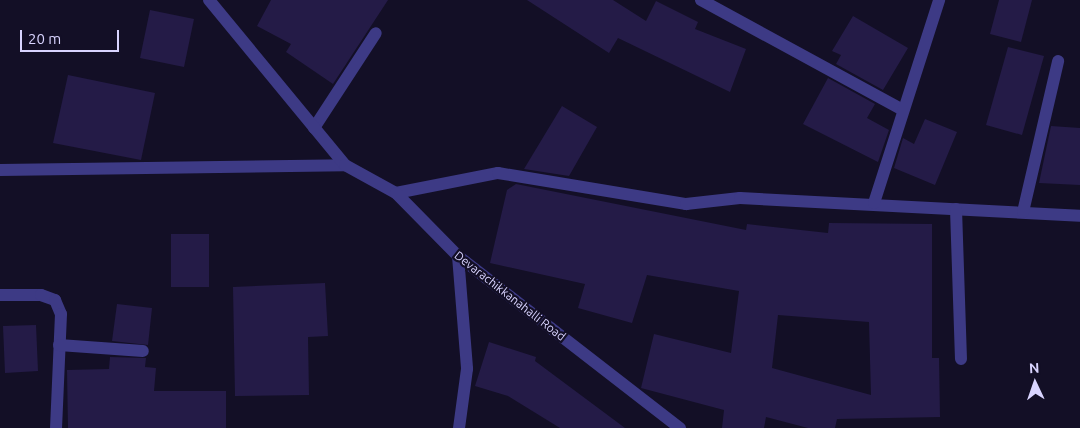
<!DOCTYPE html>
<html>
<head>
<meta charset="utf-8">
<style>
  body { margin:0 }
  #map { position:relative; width:1080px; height:428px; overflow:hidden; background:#130f26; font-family:Ubuntu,sans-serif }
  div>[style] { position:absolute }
  .building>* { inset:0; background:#241b47 }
  .minor>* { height:12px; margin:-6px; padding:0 6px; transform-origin:6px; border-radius:6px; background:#3d3a85 }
  .tertiary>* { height:12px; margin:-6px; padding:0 6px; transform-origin:6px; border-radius:6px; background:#3d3a85 }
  span { translate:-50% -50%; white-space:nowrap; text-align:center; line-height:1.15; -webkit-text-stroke:4.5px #130f26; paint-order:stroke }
  .street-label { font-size:12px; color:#d9d4ff }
  .north { position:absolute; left:1010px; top:358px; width:50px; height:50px; -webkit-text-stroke:4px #130f26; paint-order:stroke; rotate:357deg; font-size:14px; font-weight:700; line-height:20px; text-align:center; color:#d9d4ff }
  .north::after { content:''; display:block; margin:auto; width:18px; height:22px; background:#d9d4ff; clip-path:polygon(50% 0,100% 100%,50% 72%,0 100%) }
  .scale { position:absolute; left:20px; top:30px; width:99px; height:22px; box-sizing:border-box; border:2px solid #d9d4ff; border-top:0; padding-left:6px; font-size:15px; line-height:18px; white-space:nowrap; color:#d9d4ff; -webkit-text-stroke:4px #130f26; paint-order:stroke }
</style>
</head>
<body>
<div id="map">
  <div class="building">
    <div style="clip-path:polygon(271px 0,388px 0,333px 84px,286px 52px,291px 44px,257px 26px)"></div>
    <div style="clip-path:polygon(527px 0,613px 0,646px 21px,656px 1px,698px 22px,695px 29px,746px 49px,730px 92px,618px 38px,609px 53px)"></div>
    <div style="clip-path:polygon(999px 0,1032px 0,1021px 42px,990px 34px)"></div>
    <div style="clip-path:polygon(150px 10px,194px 19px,184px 67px,140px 58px)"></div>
    <div style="clip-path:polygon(853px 16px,908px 48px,883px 90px,836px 64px,841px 55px,832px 51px)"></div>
    <div style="clip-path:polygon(1008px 47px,1044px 56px,1022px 135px,986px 125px)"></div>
    <div style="clip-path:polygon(68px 75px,155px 93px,141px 160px,53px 143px)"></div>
    <div style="clip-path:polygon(828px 78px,875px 104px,867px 118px,889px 130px,878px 162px,803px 124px)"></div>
    <div style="clip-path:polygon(562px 106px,597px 127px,569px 176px,524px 169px)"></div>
    <div style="clip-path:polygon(925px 119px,957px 132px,935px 185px,894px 168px,903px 138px,914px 144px)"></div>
    <div style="clip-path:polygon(1051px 126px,1080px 128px,1080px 185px,1039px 183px)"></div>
    <div style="clip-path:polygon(evenodd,516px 184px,746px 230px,747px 224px,828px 233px,829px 223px,932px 224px,932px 358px,939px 358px,940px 417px,837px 419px,835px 428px,808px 428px,766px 417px,764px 428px,722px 428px,724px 410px,641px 388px,654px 334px,731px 353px,739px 291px,647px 275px,632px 323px,578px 308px,585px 284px,490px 263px,507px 190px,516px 184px,778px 315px,869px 322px,871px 395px,772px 368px,778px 315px)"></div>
    <div style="clip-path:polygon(171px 234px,209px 234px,209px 287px,171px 287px)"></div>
    <div style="clip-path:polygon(325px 283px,328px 336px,308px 337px,309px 395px,235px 396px,233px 287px)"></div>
    <div style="clip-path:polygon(117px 304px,152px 308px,148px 345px,112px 341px)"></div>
    <div style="clip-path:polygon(36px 325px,38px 371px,5px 373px,3px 326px)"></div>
    <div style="clip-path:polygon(489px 342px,536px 357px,535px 361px,625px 428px,560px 428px,508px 396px,475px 386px)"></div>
    <div style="clip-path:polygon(110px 357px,146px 358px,145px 367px,156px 368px,154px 391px,226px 391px,226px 428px,68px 428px,67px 370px,109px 369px)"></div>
  </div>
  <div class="minor">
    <div style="left:701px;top:0;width:230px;rotate:28.6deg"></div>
    <div style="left:314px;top:128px;width:113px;rotate:-56.9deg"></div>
    <div style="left:0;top:170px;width:345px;rotate:-0.8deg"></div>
    <div style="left:396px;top:193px;width:104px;rotate:-11.1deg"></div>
    <div style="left:498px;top:173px;width:191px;rotate:9.4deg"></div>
    <div style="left:686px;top:204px;width:54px;rotate:-6.3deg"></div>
    <div style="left:740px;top:198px;width:340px;rotate:3deg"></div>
    <div style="left:874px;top:203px;width:213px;rotate:-72.2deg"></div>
    <div style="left:956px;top:209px;width:150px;rotate:88.1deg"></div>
    <div style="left:1023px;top:212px;width:155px;rotate:-76.9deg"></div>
    <div style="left:458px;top:256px;width:113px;rotate:85.4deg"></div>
    <div style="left:467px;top:369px;width:60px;rotate:97.7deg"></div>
    <div style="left:0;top:295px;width:41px"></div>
    <div style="left:41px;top:295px;width:15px;rotate:20deg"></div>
    <div style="left:55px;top:300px;width:15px;rotate:67deg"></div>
    <div style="left:61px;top:314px;width:114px;rotate:92.5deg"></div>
    <div style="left:59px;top:345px;width:84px;rotate:4.1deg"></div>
  </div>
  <div class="tertiary">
    <div style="left:209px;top:0;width:214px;rotate:50.5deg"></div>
    <div style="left:345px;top:165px;width:58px;rotate:28.8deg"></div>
    <div style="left:396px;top:193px;width:88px;rotate:45.5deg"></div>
    <div style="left:458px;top:256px;width:281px;rotate:37.8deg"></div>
  </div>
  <div class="street-label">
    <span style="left:510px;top:296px;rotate:38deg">Devarachikkanahalli Road</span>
  </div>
  <div class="north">N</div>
  <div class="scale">20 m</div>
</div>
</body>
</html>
